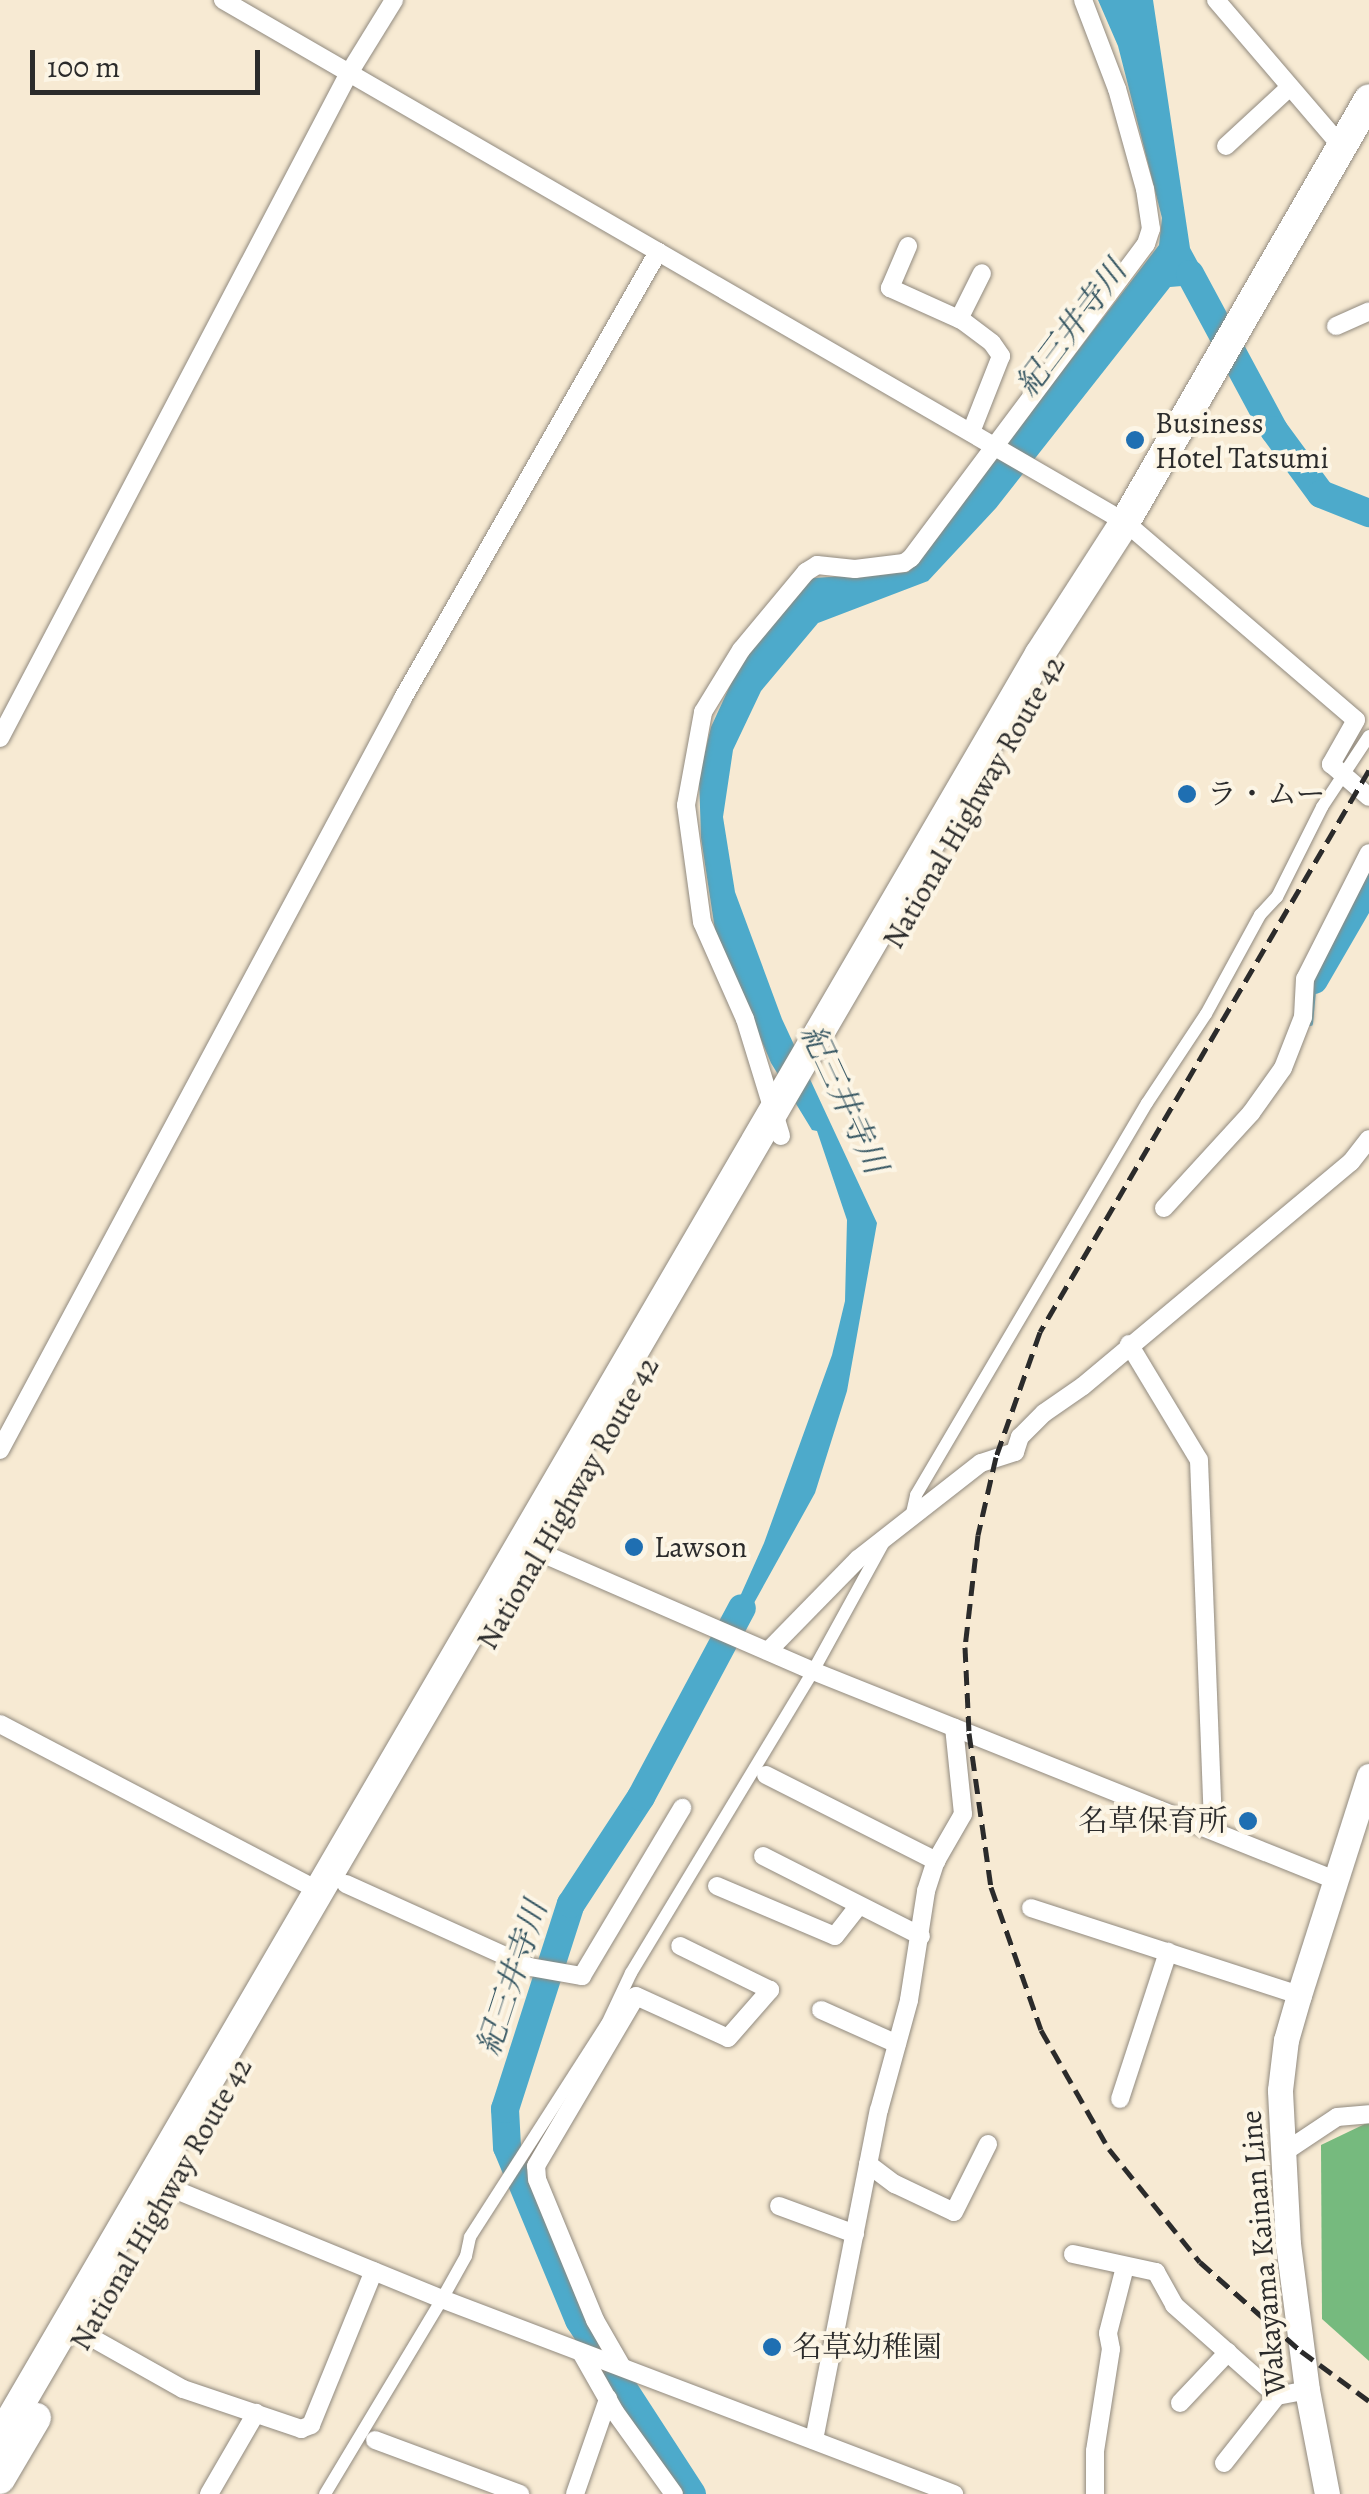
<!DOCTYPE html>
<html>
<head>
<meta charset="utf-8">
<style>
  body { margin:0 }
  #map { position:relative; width:1369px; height:2494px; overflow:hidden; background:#f7ead3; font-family:Alegreya,"Noto Serif JP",serif }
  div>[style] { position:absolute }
  .forest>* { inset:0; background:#76ba7e }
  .water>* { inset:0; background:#4daacb }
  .stream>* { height:5px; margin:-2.5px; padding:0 2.5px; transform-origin:2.5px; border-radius:2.5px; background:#4daacb }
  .river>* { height:28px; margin:-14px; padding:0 14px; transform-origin:14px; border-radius:14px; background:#4daacb }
  .roads { filter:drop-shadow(0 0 2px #918a7f) drop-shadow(0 0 2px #918a7f) }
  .pedestrian>* { height:12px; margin:-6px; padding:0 6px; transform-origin:6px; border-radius:6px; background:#fff }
  .minor>* { height:18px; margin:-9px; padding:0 9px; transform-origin:9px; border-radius:9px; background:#fff }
  .secondary>* { height:25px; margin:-12.5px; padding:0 12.5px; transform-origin:12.5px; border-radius:12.5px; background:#fff }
  .trunk>* { height:30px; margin:-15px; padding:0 15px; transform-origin:15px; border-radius:15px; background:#fff }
  .rail>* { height:5px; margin-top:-2.5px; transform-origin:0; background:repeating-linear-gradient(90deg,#2b2b2b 0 15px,transparent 0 23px) }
  .dots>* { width:28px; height:28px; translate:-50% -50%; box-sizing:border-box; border:5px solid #fcf5e5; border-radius:50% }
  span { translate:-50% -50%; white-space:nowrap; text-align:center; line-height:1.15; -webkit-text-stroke:8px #fcf5e5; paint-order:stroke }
  .poi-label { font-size:30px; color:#2b2b2b }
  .left { translate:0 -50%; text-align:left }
  .right { translate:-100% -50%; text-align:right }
  .street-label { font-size:30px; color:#2b2b2b }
  .water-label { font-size:32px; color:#375763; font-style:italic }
  .scale { position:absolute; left:30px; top:50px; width:230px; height:45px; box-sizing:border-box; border:5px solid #2b2b2b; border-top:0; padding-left:12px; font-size:30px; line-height:35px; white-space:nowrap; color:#2b2b2b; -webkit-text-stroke:8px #fcf5e5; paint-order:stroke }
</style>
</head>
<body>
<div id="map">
  <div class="forest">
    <div style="clip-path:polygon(1369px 2122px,1369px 2361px,1322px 2319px,1321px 2145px)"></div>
  </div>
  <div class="water">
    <div style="clip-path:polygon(1098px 0,1153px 0,1190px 248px,1216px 296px,1199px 312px,1182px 286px,1170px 287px,996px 508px,928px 581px,818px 623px,761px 691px,733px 750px,723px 817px,735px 892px,782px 1019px,877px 1223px,847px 1391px,815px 1493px,739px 1630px,729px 1621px,764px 1543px,832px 1355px,845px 1301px,847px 1220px,817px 1131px,812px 1130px,771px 1063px,715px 930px,701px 838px,699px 777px,711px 727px,745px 653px,813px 578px,908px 572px,1159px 245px,1162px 218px,1118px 46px)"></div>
  </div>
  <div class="stream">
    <div style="left:1310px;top:1023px;width:43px;rotate:-84.7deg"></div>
  </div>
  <div class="river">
    <div style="left:1190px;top:274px;width:177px;rotate:61.7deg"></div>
    <div style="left:1274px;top:430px;width:79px;rotate:53.7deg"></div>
    <div style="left:1321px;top:494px;width:52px;rotate:21.6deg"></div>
    <div style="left:1314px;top:980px;width:110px;rotate:-59.9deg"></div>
    <div style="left:692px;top:2494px;width:207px;rotate:-123deg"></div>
    <div style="left:579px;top:2320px;width:187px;rotate:-112.6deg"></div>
    <div style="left:507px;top:2147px;width:38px;rotate:-93deg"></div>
    <div style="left:505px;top:2109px;width:215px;rotate:-72.2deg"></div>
    <div style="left:571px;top:1904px;width:128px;rotate:-56.8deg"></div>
    <div style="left:641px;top:1797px;width:214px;rotate:-61.9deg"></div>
  </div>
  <div class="roads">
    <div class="pedestrian">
      <div style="left:912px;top:1513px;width:18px;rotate:-77deg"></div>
      <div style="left:916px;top:1495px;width:455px;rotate:-59.5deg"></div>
      <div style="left:1147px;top:1103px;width:107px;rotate:-56.5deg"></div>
      <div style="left:1206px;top:1014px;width:113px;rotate:-61.4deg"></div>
      <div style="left:1260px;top:915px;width:25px;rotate:-47deg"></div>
      <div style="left:1277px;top:897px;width:101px;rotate:-63.4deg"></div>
      <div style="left:1322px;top:807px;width:85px;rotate:-56.5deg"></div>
      <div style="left:325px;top:2494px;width:227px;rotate:-59deg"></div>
      <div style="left:442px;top:2299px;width:49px;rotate:-60.8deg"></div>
      <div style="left:466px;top:2256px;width:19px;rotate:-78deg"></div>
      <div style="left:470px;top:2237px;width:253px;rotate:-57.3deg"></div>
      <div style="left:607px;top:2024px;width:56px;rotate:-64.8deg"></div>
      <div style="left:631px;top:1973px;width:353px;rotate:-58.9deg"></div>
      <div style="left:813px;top:1671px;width:149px;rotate:-61.2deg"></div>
    </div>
    <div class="minor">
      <div style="left:223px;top:0;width:1042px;rotate:30.06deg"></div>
      <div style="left:1125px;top:522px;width:304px;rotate:40.6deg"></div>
      <div style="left:1356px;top:720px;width:51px;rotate:119.6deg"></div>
      <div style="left:1331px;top:764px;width:50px;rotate:41deg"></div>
      <div style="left:1216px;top:0;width:194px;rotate:49.4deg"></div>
      <div style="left:1226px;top:146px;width:87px;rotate:-42.7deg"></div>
      <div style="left:908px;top:246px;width:46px;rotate:113.2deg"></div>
      <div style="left:890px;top:288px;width:80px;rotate:24.3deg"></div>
      <div style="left:963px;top:321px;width:36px;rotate:37deg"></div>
      <div style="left:992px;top:343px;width:16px;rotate:55deg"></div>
      <div style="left:1001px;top:356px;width:82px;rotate:111.5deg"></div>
      <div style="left:959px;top:319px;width:51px;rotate:-63.4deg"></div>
      <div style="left:1336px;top:326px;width:36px;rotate:-24deg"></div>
      <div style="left:0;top:738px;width:751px;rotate:-62.31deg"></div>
      <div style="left:349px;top:73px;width:86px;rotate:-58.3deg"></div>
      <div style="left:781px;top:1136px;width:122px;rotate:-107.1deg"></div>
      <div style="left:745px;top:1019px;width:106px;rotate:-113.9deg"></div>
      <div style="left:702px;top:922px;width:118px;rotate:-97.8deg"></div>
      <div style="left:686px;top:805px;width:95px;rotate:-79.6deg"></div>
      <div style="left:703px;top:712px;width:73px;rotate:-58.5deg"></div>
      <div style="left:741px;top:650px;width:102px;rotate:-50.2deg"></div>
      <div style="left:806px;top:572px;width:13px;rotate:-32deg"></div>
      <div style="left:817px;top:565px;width:38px;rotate:6deg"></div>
      <div style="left:855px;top:569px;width:49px;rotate:-7deg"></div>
      <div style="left:904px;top:563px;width:9px;rotate:-36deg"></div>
      <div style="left:911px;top:558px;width:392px;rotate:-53.2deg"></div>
      <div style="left:1146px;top:244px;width:16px;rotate:-72deg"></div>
      <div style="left:1151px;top:229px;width:40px;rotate:-98.5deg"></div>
      <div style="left:1145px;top:189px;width:104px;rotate:-105.6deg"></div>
      <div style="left:1117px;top:89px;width:95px;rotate:-110.9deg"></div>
      <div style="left:1164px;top:1208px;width:129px;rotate:-47.5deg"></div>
      <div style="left:1251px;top:1113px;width:55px;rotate:-54.6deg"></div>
      <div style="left:1283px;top:1068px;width:55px;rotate:-68.6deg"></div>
      <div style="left:1303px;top:1017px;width:38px;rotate:-87deg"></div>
      <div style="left:1305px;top:979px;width:141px;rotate:-63.1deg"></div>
      <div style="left:1129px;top:1344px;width:135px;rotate:58.9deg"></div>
      <div style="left:1199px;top:1460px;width:370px;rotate:87.8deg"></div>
      <div style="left:0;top:1450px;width:853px;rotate:-61.81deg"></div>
      <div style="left:403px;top:698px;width:514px;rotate:-60.24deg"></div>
      <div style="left:523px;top:1545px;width:316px;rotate:23.5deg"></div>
      <div style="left:813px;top:1671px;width:562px;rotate:21.82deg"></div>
      <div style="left:768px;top:1651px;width:129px;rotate:-45.6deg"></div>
      <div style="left:858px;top:1559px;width:156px;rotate:-38deg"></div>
      <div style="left:981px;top:1463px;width:36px;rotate:-18deg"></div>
      <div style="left:1015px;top:1452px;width:16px;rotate:-72deg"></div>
      <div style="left:1020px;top:1437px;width:34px;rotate:-45deg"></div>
      <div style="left:1044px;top:1413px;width:47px;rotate:-34.7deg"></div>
      <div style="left:1083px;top:1386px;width:349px;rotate:-39.9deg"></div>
      <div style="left:1351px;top:1162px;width:29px;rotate:-52deg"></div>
      <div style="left:0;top:1724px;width:362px;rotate:27.6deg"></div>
      <div style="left:766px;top:1775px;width:191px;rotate:26.8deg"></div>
      <div style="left:763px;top:1856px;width:177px;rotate:26.9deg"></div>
      <div style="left:346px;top:1884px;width:202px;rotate:24.3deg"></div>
      <div style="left:530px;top:1967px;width:53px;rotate:9.8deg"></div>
      <div style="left:582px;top:1976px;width:196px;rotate:-59.2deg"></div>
      <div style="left:717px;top:1886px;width:128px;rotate:23deg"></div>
      <div style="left:835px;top:1936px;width:37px;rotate:-52deg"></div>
      <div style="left:1031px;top:1908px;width:282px;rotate:18deg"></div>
      <div style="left:821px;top:2010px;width:83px;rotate:24.1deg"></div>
      <div style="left:1120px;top:2099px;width:155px;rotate:-71.9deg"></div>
      <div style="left:1283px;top:2153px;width:65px;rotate:-33.7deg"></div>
      <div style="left:1337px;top:2117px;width:32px;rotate:-5deg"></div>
      <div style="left:868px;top:2164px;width:34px;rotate:37deg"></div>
      <div style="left:895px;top:2184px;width:65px;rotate:25.4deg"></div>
      <div style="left:954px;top:2212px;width:76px;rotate:-63.4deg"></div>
      <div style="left:154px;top:2177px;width:20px;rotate:33deg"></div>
      <div style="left:171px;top:2188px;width:293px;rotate:22.3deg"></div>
      <div style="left:442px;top:2299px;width:548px;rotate:20.85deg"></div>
      <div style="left:779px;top:2206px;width:81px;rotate:20.2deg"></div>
      <div style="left:1073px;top:2254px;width:85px;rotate:12.2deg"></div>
      <div style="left:1156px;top:2272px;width:38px;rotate:61deg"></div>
      <div style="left:1174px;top:2305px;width:137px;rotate:41.5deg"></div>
      <div style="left:1277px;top:2396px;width:31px;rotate:-11deg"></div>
      <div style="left:85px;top:2334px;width:112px;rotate:29.3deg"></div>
      <div style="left:183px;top:2389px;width:125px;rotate:18.7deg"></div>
      <div style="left:301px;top:2429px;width:11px;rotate:-22deg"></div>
      <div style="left:311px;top:2425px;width:166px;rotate:-67.8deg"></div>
      <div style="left:582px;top:2354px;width:67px;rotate:60.4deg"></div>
      <div style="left:615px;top:2412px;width:101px;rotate:54.3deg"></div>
      <div style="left:622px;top:2367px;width:54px;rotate:-119.9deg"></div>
      <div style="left:595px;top:2320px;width:152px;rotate:-112.4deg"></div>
      <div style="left:537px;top:2179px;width:13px;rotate:-94deg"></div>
      <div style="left:536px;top:2166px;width:197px;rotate:-59.5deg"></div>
      <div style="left:636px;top:1996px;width:101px;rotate:24.5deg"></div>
      <div style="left:728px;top:2038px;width:64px;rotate:-48.8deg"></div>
      <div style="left:770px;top:1990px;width:100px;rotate:-153.9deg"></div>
      <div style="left:1180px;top:2403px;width:70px;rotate:-46.7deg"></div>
      <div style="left:375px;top:2440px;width:155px;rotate:20.4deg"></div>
      <div style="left:814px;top:2440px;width:336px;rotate:-78.9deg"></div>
      <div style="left:879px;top:2110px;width:114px;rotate:-74.7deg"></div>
      <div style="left:909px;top:2000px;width:110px;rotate:-81.1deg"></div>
      <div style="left:926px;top:1891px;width:32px;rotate:-72deg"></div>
      <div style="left:936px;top:1861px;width:54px;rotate:-60.1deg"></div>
      <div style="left:963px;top:1814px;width:87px;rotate:-95.9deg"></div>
      <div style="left:1224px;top:2463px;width:85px;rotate:-51.7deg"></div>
      <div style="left:209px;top:2494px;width:94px;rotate:-59.9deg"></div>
      <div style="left:575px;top:2494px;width:101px;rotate:-70.8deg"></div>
      <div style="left:1095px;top:2494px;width:43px;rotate:-90deg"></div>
      <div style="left:1095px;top:2451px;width:103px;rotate:-81.1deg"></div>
      <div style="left:1111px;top:2349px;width:16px;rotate:-101deg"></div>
      <div style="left:1108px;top:2333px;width:68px;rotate:-75.6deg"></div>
    </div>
    <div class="secondary">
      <div style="left:1327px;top:2494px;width:106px;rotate:-100.9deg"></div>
      <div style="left:1307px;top:2390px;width:147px;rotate:-97.4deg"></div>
      <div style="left:1288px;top:2244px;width:154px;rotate:-93deg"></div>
      <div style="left:1280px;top:2090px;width:50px;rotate:-83.2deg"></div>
      <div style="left:1286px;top:2040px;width:47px;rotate:-73.9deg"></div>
      <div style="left:1299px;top:1995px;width:230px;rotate:-72.3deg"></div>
    </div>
    <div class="trunk">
      <div style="left:0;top:2438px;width:2065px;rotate:-59.76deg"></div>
      <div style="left:1040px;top:654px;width:157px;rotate:-57.2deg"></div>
      <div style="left:1125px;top:522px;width:488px;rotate:-60deg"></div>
      <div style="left:0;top:2479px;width:71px;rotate:-59.5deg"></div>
    </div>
  </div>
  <div class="rail">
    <div style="left:1369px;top:770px;width:651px;rotate:120.35deg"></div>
    <div style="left:1040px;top:1332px;width:133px;rotate:109.4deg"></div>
    <div style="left:996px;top:1457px;width:80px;rotate:103deg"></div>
    <div style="left:978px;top:1535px;width:113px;rotate:96.6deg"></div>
    <div style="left:965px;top:1647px;width:86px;rotate:87.3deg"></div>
    <div style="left:969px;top:1733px;width:156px;rotate:81.9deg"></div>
    <div style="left:991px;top:1887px;width:151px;rotate:70.7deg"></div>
    <div style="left:1041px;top:2030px;width:137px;rotate:60.3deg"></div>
    <div style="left:1109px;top:2149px;width:145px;rotate:51.2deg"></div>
    <div style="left:1200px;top:2262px;width:135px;rotate:41.4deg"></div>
    <div style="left:1301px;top:2351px;width:84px;rotate:36.3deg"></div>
  </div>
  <div class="dots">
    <div style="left:1135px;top:440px;background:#1f6fb2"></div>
    <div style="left:1187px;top:794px;background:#1f6fb2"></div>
    <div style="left:634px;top:1547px;background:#1f6fb2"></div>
    <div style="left:1248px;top:1821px;background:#1f6fb2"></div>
    <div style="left:772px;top:2347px;background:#1f6fb2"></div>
  </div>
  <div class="poi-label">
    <span class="left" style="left:1155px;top:440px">Business<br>Hotel Tatsumi</span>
    <span class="left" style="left:1207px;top:794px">ラ・ムー</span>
    <span class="left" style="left:654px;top:1547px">Lawson</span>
    <span class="right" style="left:1228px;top:1821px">名草保育所</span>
    <span class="left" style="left:792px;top:2347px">名草幼稚園</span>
  </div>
  <div class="street-label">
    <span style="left:974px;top:802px;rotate:-60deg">National Highway Route 42</span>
    <span style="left:568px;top:1503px;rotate:-60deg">National Highway Route 42</span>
    <span style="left:161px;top:2204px;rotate:-60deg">National Highway Route 42</span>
    <span style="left:1263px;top:2253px;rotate:-95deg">Wakayama Kainan Line</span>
  </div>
  <div class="water-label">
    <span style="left:1071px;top:328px;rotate:-53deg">紀三井寺川</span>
    <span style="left:844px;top:1099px;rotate:65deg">紀三井寺川</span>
    <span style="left:512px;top:1978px;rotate:-72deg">紀三井寺川</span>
  </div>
  <div class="scale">100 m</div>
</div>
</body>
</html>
